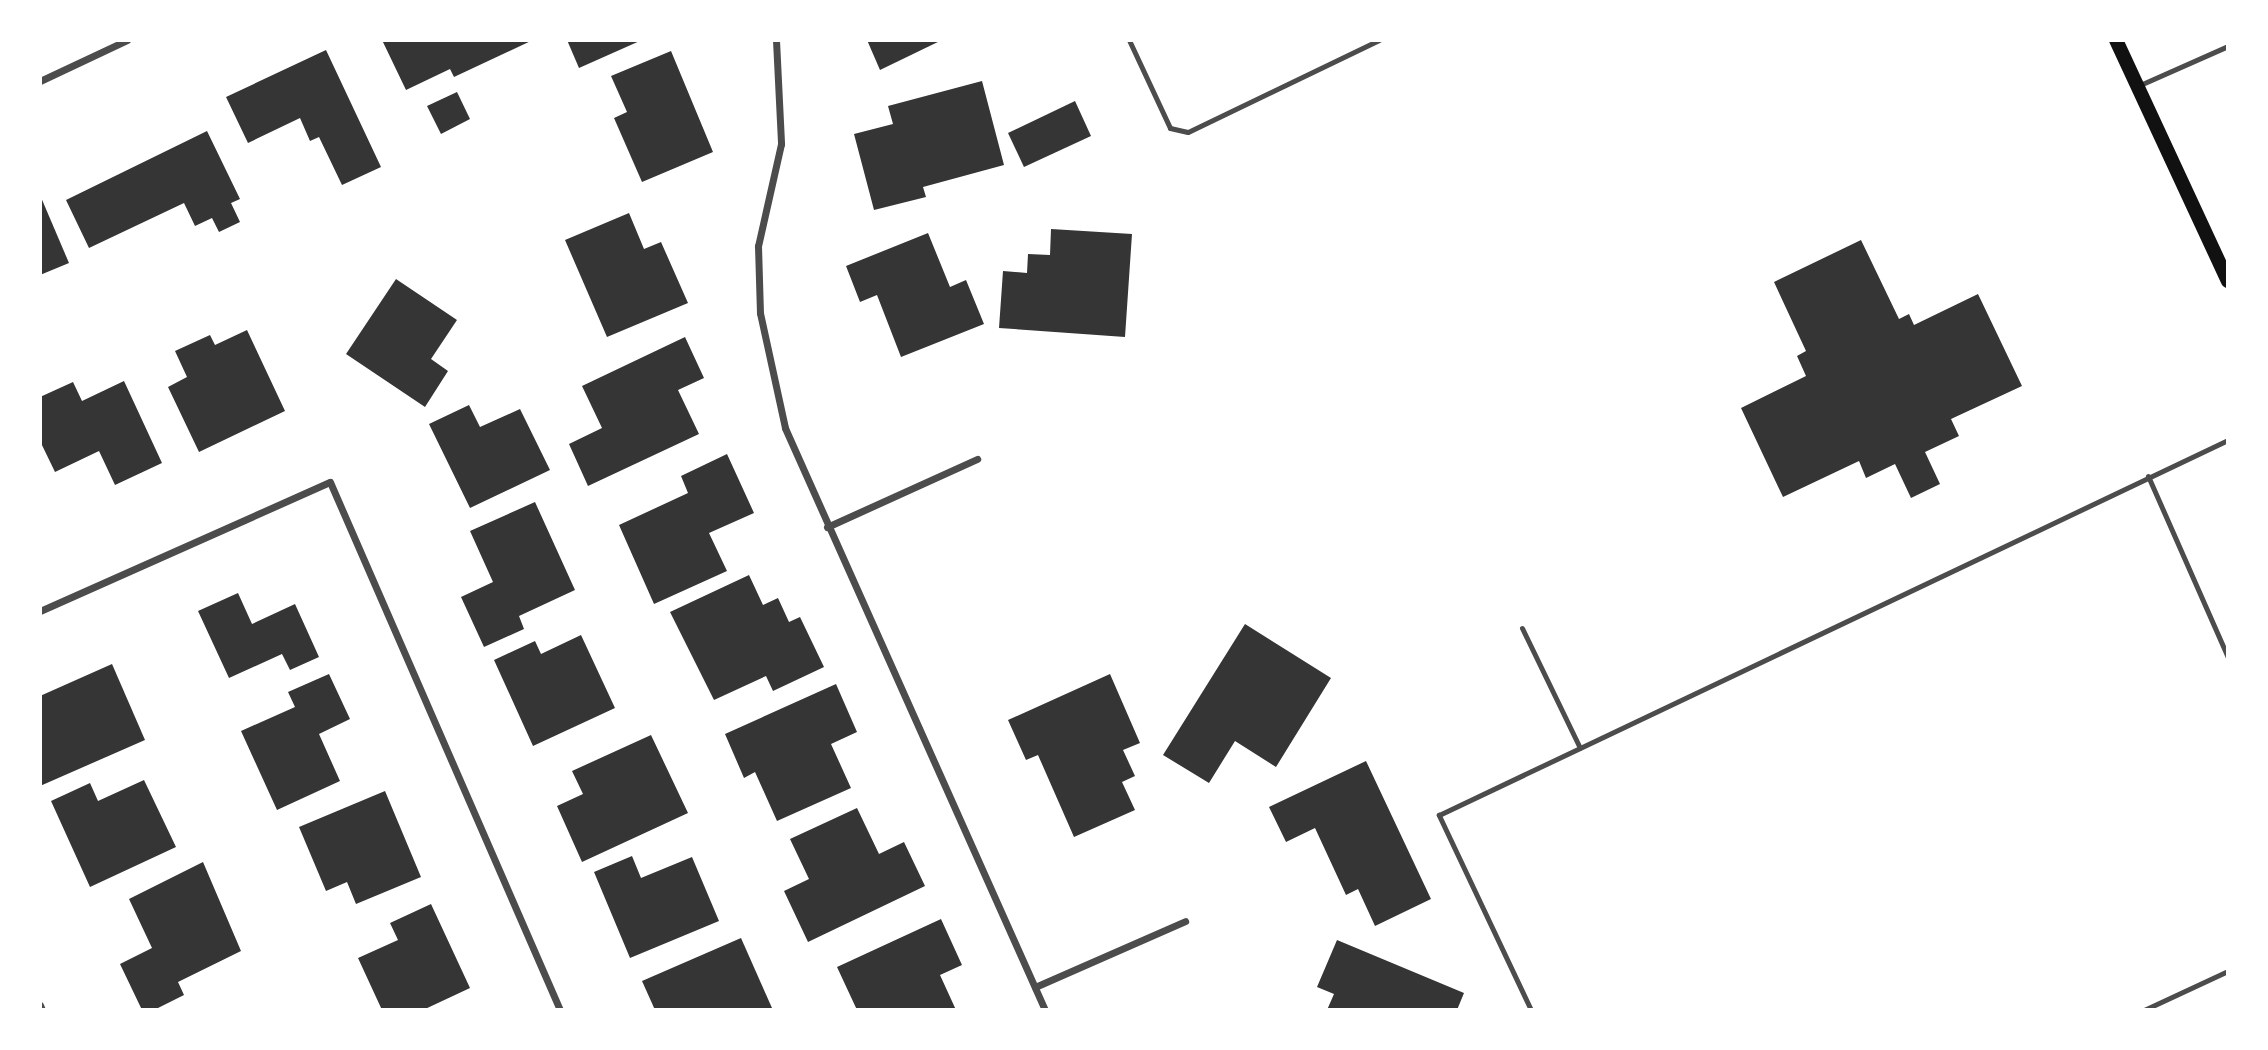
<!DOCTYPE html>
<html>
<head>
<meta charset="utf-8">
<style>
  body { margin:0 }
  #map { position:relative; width:2268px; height:1050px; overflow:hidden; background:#fff; font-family:"Archivo Narrow",sans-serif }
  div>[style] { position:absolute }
  .building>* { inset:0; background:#353535 }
  .service>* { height:5px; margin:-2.5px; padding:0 2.5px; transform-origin:2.5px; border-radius:2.5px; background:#4c4c4c }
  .minor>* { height:7px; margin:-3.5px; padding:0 3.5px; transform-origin:3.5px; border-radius:3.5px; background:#4c4c4c }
  .secondary>* { height:14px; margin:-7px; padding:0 7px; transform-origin:7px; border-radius:7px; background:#111 }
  span { translate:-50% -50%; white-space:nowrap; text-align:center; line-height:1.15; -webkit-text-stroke:6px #fff; paint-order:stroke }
  .frame { position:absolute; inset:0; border:42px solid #fff; pointer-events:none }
</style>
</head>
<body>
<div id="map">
  <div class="building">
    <div style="clip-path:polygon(382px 40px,533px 40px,454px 77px,450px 69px,406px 90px)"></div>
    <div style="clip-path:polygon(567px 40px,642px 40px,579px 68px)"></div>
    <div style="clip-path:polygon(867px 40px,942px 40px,880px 70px)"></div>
    <div style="clip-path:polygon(326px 50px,381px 167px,342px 185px,319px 137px,310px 141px,300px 118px,248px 143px,226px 97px)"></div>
    <div style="clip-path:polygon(671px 51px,713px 152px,642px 182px,614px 118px,627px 112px,611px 76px)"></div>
    <div style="clip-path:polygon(982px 81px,1004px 165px,923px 187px,926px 197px,874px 210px,854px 134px,893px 124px,888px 106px)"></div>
    <div style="clip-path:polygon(457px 92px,470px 119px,441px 134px,427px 106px)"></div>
    <div style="clip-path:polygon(1075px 101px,1091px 136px,1024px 167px,1008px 133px)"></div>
    <div style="clip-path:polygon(207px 131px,240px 199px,231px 203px,240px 222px,219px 232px,212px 218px,195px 226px,184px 203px,89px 248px,66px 200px)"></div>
    <div style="clip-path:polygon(40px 195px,69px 263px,40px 275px)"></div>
    <div style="clip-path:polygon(629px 213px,644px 249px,661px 242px,688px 303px,607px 337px,565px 240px)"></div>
    <div style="clip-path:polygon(1051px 229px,1132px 234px,1125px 337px,999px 328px,1003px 271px,1027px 273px,1028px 254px,1050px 255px)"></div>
    <div style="clip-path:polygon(928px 233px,950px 287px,966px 280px,984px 324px,901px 357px,877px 295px,860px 302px,846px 266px)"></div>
    <div style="clip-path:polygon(1861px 240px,1899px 319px,1909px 314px,1914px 325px,1978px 294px,2022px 386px,1951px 419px,1959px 436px,1925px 452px,1940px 484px,1911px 498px,1895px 464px,1866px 478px,1859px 461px,1783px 497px,1741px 408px,1806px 376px,1797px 356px,1806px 351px,1774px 282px)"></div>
    <div style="clip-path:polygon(396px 279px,457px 320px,431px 359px,448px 371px,425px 407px,346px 354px)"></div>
    <div style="clip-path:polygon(247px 330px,285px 411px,199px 452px,168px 387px,187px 377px,175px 351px,210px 335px,215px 345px)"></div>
    <div style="clip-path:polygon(685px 337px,704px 378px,678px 390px,699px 434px,588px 486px,569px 444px,602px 428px,582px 386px)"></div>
    <div style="clip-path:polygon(124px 381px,162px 463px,115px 485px,99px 451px,55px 472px,40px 441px,40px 397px,73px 382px,82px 401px)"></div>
    <div style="clip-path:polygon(469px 405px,480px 427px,520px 409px,550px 470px,470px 508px,429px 424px)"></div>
    <div style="clip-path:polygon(727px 454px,754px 513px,709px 533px,727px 571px,654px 604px,619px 525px,688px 493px,681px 476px)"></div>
    <div style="clip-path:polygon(535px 502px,575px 590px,519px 616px,524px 629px,484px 647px,461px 597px,493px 582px,470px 531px)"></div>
    <div style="clip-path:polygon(749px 575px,763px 605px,778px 598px,789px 622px,800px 617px,824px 667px,773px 691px,766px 676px,714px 700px,670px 612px)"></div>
    <div style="clip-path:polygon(238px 593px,252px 624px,295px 604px,319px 657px,290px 670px,282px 654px,229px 678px,198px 611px)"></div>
    <div style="clip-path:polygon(1245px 624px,1331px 678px,1276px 767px,1235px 741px,1209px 783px,1163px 755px)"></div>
    <div style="clip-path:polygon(581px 635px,615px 708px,533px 746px,494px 660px,535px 641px,541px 654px)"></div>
    <div style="clip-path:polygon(112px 664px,145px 740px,40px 786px,40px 696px)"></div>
    <div style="clip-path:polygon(329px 674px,350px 719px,319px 734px,340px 781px,277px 810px,241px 731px,295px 707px,288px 692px)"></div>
    <div style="clip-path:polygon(1110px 674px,1140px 743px,1123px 750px,1135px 776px,1122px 782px,1135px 810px,1074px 837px,1038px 755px,1026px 760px,1008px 720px)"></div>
    <div style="clip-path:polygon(836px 684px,857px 732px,831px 744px,851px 788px,777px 821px,755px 772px,744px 778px,725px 734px)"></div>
    <div style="clip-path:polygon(651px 735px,688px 813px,582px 862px,557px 806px,583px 794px,572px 771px)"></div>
    <div style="clip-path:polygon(1366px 761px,1431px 899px,1375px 926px,1358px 889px,1346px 895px,1315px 828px,1286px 842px,1269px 807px)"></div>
    <div style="clip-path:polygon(144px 780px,176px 847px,90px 887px,51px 801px,90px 783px,98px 801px)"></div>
    <div style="clip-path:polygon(385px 791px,421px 877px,356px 904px,347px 882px,326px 891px,299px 827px)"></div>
    <div style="clip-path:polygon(857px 808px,879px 854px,904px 842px,925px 886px,808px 942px,784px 891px,809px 879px,790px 839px)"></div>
    <div style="clip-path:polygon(632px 856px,641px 878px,692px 857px,719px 921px,630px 958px,594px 872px)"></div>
    <div style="clip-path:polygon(203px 862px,241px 951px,178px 982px,184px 995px,154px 1010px,142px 1010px,120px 964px,152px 948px,129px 899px)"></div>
    <div style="clip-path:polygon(431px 904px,470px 988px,423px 1010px,382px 1010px,358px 958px,398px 940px,390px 923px)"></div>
    <div style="clip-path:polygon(941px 919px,962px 965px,940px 975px,956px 1010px,857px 1010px,837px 967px)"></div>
    <div style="clip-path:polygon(741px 938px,772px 1008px,655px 1010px,642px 981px)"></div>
    <div style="clip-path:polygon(1337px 940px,1464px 993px,1457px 1010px,1327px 1010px,1334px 994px,1317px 987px)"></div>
  </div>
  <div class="service">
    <div style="left:1129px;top:40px;width:97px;rotate:65deg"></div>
    <div style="left:1170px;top:128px;width:18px;rotate:13deg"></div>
    <div style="left:1188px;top:132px;width:212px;rotate:-25.7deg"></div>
    <div style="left:2140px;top:85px;width:96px;rotate:-23.9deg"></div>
    <div style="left:2148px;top:476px;width:198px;rotate:66.2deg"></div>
    <div style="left:1522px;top:628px;width:133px;rotate:64.2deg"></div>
    <div style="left:1531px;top:1010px;width:216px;rotate:-115.3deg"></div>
    <div style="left:1439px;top:815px;width:874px;rotate:-25.42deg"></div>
    <div style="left:2144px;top:1010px;width:93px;rotate:-24.9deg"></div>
  </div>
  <div class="minor">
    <div style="left:776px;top:40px;width:104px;rotate:87.2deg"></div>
    <div style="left:781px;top:144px;width:105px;rotate:102.7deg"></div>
    <div style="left:758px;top:246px;width:67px;rotate:88.3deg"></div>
    <div style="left:760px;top:313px;width:118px;rotate:77.7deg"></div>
    <div style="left:785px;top:428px;width:637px;rotate:65.93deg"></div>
    <div style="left:40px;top:81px;width:96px;rotate:-25.2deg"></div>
    <div style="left:827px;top:527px;width:165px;rotate:-24.4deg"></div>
    <div style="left:40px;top:611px;width:317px;rotate:-24deg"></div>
    <div style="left:330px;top:482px;width:576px;rotate:66.46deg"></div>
    <div style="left:1035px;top:987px;width:164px;rotate:-23.7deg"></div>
    <div style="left:40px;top:1005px;width:5px;rotate:68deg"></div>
  </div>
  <div class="secondary">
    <div style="left:2116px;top:40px;width:266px;rotate:65.1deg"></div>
  </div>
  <div class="frame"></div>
</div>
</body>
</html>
